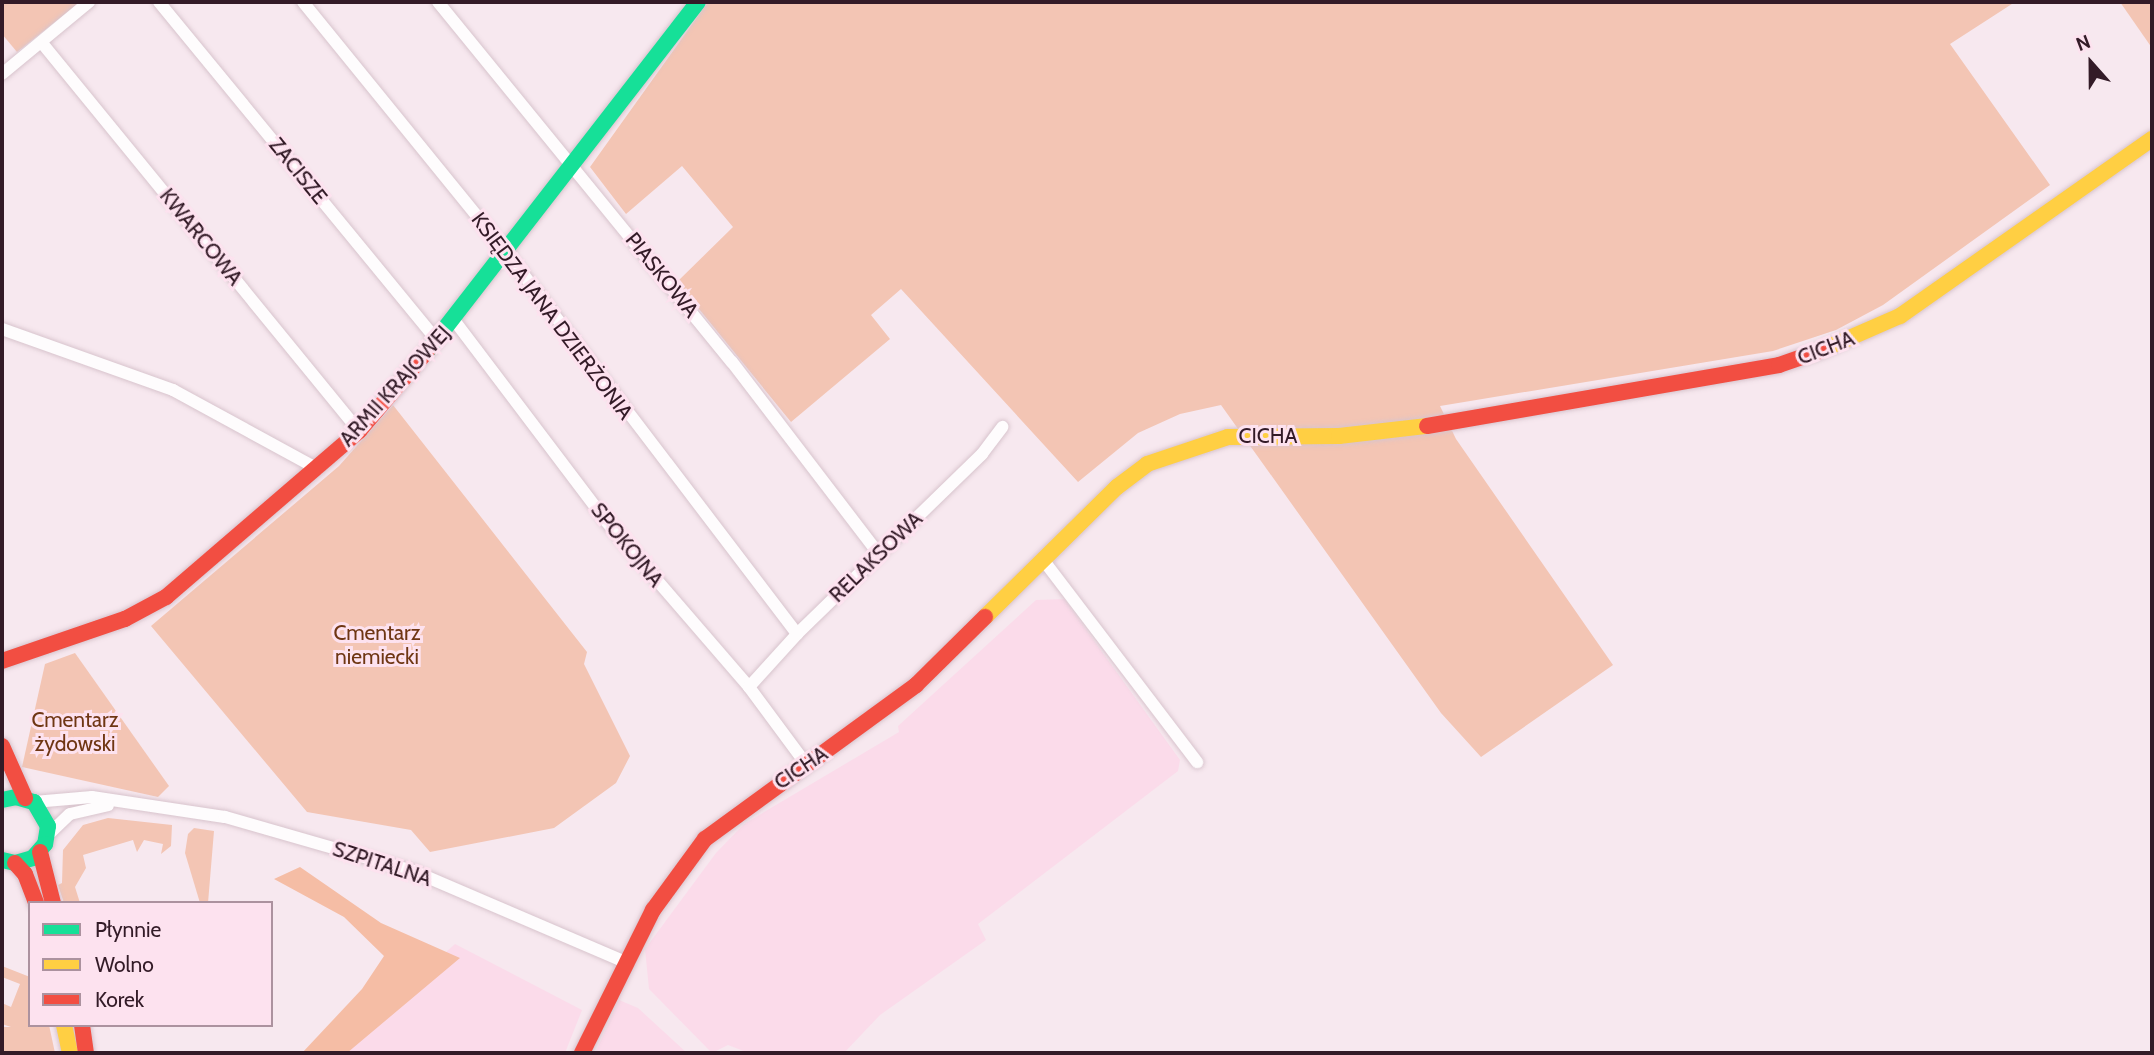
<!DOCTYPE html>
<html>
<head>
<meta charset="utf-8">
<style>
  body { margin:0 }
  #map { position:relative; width:2154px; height:1055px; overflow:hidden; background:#f7e8ef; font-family:Cabin,sans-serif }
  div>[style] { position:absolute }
  .built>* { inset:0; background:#fbdbea }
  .green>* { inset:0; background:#f3c5b4 }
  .forest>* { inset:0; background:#f5bda5 }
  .roads { filter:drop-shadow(0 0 2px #d8c4cd) drop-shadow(0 0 2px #d8c4cd) }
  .street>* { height:12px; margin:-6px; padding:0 6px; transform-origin:6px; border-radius:6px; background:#fefcfd }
  .fast>* { height:16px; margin:-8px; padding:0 8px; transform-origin:8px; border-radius:8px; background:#16e098 }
  .slow>* { height:16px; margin:-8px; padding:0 8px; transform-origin:8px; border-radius:8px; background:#ffcf43 }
  .jam>* { height:16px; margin:-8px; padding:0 8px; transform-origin:8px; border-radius:8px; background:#f24e42 }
  span { translate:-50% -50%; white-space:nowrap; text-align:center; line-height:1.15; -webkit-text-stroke:6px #fde2ef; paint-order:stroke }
  .street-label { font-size:21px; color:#331b27 }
  .park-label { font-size:21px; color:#6f3613 }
  .frame { position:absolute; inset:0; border:4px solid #331b27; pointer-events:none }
  .legend { position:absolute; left:28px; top:901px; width:245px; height:126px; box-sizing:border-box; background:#fde2ef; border:2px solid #ac929f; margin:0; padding:9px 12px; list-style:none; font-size:21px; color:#331b27 }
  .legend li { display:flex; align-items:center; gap:14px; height:35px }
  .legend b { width:35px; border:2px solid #ac929f }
  .north { position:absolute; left:2056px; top:28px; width:70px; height:70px; -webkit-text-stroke:5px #fde2ef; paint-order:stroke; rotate:339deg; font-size:19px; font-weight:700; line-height:28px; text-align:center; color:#331b27 }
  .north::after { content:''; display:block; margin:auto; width:24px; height:32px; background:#331b27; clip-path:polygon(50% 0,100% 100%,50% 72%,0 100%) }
</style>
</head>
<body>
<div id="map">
  <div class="built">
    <div style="clip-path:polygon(1064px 599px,1180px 760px,1178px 771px,978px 924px,986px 940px,880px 1015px,844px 1053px,749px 1053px,728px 1045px,712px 1053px,649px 989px,645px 949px,716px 853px,744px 824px,899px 732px,898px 726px,1036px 600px)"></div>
    <div style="clip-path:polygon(455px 944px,582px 1010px,565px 1053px,333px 1053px)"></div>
    <div style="clip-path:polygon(619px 1000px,638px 1008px,687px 1053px,595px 1053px)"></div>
  </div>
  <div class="green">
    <div style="clip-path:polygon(2px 2px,80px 2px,17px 52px,2px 34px)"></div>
    <div style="clip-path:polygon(708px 2px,2015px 2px,1950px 44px,2050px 185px,1883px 305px,1836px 330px,1773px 351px,1440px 406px,1456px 439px,1613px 665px,1481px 757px,1441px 713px,1221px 405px,1180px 414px,1138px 433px,1078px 482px,901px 289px,871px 315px,890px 339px,791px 422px,677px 282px,733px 227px,682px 166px,626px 214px,590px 167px)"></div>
    <div style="clip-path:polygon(2120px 2px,2152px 2px,2152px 48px)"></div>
    <div style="clip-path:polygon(393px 405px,587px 652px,584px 664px,630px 756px,616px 783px,554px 828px,430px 852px,411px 830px,307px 812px,151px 626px,339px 466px)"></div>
    <div style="clip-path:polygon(75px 653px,169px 786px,158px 797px,22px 767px,45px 664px)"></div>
    <div style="clip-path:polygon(108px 818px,172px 825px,171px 846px,161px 854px,163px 844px,144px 840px,137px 852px,133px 840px,83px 855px,86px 868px,75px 887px,80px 903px,64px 903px,58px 885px,62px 883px,63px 850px,83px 825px)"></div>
    <div style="clip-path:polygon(194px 828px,214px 831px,208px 903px,200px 903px,185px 853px,188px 834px)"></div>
    <div style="clip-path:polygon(2px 966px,30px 977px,30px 1025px,49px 1025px,55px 1053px,2px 1053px,2px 1027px,11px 1027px,2px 1024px,2px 1003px,11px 1007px,20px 984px,2px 977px)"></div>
  </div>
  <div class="forest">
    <div style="clip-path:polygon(300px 867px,381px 923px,460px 958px,347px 1053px,302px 1053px,362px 989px,384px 956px,344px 917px,274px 879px)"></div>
  </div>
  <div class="roads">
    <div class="street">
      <div style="left:159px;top:2px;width:438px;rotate:50.6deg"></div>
      <div style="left:303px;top:2px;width:323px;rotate:50.9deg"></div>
      <div style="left:507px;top:253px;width:479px;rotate:52.7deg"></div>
      <div style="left:438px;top:2px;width:465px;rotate:50.8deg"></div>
      <div style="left:732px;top:362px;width:242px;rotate:52.6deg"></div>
      <div style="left:42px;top:43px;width:501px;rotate:50.75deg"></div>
      <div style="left:2px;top:74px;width:113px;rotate:-39.6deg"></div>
      <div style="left:454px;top:320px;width:251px;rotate:52.9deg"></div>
      <div style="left:605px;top:520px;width:221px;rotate:49.2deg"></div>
      <div style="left:749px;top:687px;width:96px;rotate:53.5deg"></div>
      <div style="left:2px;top:329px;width:182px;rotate:19.6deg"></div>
      <div style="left:173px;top:390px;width:165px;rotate:28.6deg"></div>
      <div style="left:1044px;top:561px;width:253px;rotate:52.7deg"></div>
      <div style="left:749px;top:687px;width:72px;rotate:-47.8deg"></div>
      <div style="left:797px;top:634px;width:258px;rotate:-44.2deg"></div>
      <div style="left:982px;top:454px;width:34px;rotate:-53deg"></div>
      <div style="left:34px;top:802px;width:58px;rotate:-4.9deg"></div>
      <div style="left:92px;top:797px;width:134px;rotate:8.6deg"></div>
      <div style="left:225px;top:817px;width:196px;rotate:16deg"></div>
      <div style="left:413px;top:871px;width:231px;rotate:23.2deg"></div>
      <div style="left:48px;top:835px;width:30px;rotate:-44deg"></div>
      <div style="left:70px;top:814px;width:39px;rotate:-13deg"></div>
    </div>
    <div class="fast">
      <div style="left:428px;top:350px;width:440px;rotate:-52.2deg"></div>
      <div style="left:2px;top:800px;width:14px;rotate:-12deg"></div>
      <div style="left:16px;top:797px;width:19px;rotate:16deg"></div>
      <div style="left:34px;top:802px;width:28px;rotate:60deg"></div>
      <div style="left:48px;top:826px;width:18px;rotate:99deg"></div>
      <div style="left:45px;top:844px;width:18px;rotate:131deg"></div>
      <div style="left:33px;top:858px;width:19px;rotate:164deg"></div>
      <div style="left:15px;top:863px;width:13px;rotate:-167deg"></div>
    </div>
    <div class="slow">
      <div style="left:1822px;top:350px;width:85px;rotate:-23.6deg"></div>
      <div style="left:1900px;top:316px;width:308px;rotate:-35.1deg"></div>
      <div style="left:985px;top:617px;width:185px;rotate:-44.6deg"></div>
      <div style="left:1117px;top:487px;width:38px;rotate:-37deg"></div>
      <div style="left:1147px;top:464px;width:85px;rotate:-18.4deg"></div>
      <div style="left:1228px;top:437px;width:111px;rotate:-0.5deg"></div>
      <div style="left:1339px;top:436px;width:89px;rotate:-6.5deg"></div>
      <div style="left:64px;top:1025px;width:29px;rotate:78deg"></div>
    </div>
    <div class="jam">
      <div style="left:1427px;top:426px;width:357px;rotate:-9.8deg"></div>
      <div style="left:1779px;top:365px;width:46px;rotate:-19.2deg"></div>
      <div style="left:2px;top:661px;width:130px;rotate:-18.9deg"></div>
      <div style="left:125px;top:619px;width:47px;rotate:-28.2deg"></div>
      <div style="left:166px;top:597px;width:255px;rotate:-40.7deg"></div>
      <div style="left:359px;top:431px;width:106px;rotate:-49.6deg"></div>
      <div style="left:2px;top:746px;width:57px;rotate:66.1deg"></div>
      <div style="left:40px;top:852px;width:53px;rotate:75.7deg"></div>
      <div style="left:15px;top:863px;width:15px;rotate:48deg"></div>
      <div style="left:25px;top:874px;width:31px;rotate:69deg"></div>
      <div style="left:82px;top:1025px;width:28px;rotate:82deg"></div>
      <div style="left:582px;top:1053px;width:160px;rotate:-63.6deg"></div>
      <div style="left:653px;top:910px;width:88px;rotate:-53.8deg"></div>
      <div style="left:705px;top:839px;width:261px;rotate:-36.1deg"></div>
      <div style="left:916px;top:685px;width:97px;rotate:-44.6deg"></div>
    </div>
  </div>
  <div class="street-label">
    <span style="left:298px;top:171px;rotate:51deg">ZACISZE</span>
    <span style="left:201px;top:237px;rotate:51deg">KWARCOWA</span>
    <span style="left:662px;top:275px;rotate:51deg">PIASKOWA</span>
    <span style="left:552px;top:316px;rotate:53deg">KSIĘDZA JANA DZIERŻONIA</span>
    <span style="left:1826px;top:348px;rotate:-21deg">CICHA</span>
    <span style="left:395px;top:386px;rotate:-48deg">ARMII KRAJOWEJ</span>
    <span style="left:1268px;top:436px">CICHA</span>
    <span style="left:627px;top:545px;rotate:51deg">SPOKOJNA</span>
    <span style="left:876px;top:557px;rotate:-44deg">RELAKSOWA</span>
    <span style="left:801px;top:768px;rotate:-34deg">CICHA</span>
    <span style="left:382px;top:864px;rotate:18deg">SZPITALNA</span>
  </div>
  <div class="park-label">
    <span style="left:377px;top:645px">Cmentarz<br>niemiecki</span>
    <span style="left:75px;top:732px">Cmentarz<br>żydowski</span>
  </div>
  <div class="frame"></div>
  <ul class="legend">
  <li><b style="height:9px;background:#16e098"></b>Płynnie</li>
  <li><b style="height:9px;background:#ffcf43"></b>Wolno</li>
  <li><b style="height:9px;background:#f24e42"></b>Korek</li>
  </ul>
  <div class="north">N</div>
</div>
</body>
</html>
